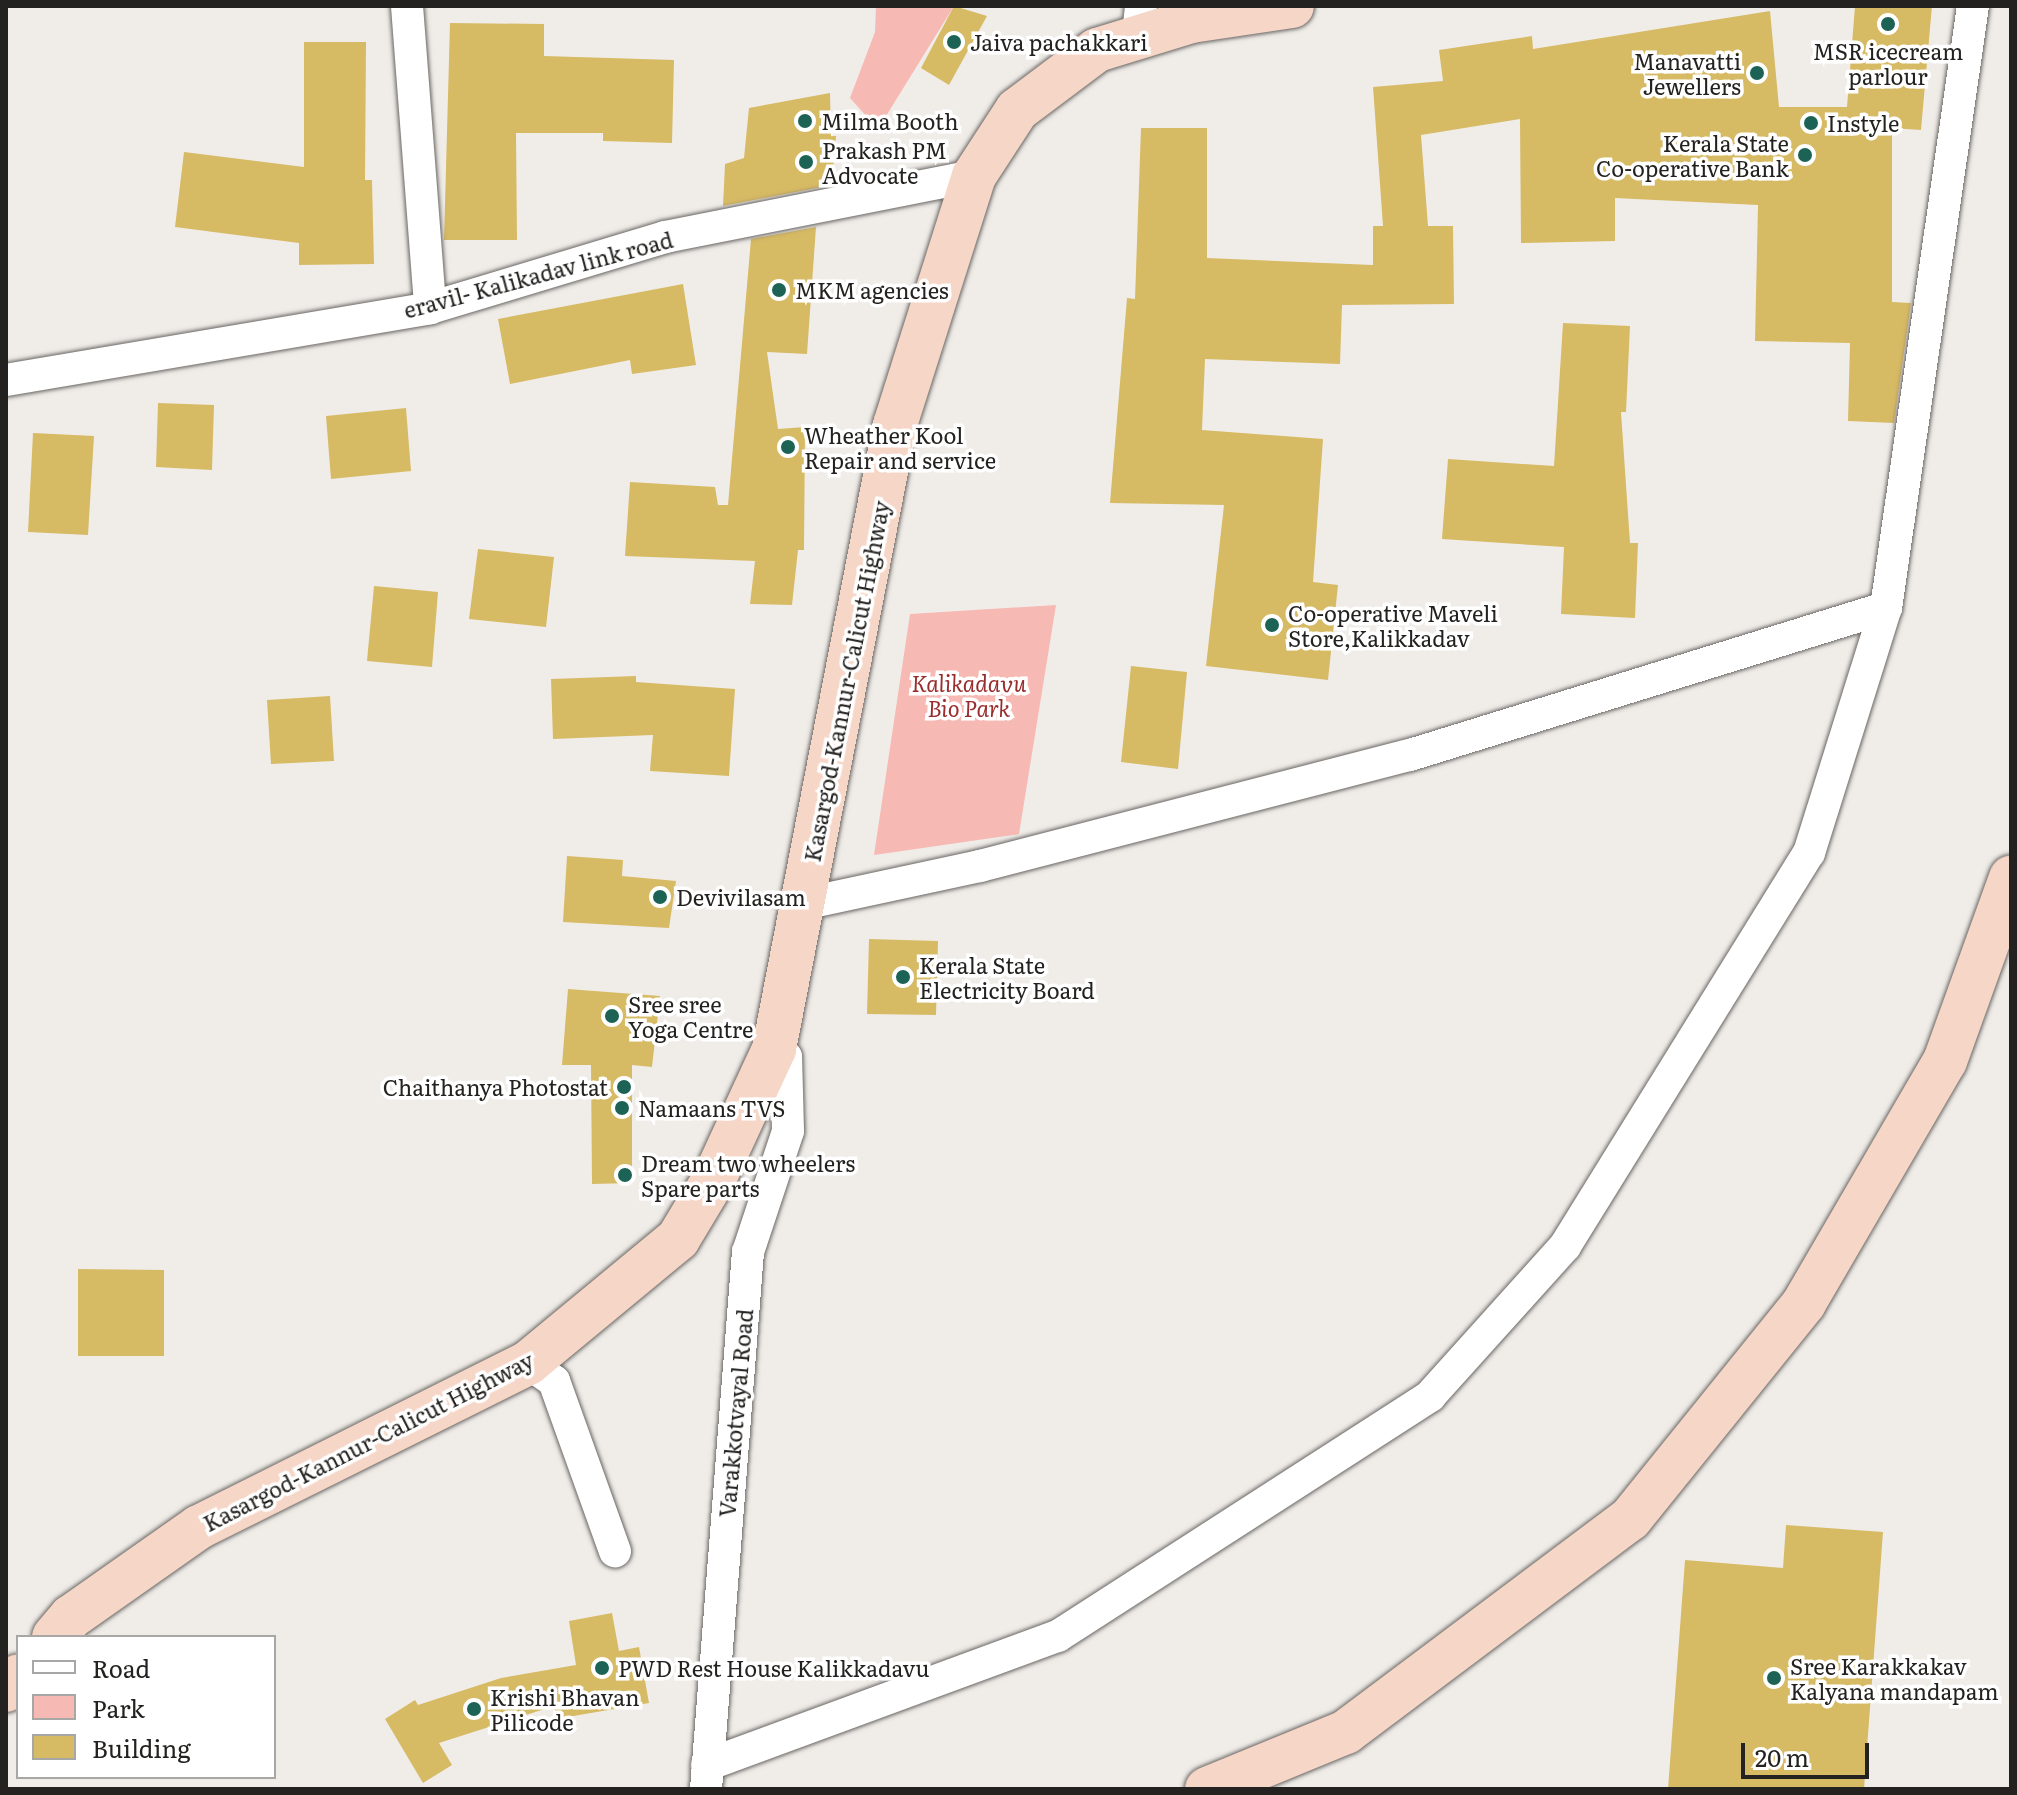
<!DOCTYPE html>
<html>
<head>
<meta charset="utf-8">
<style>
  body { margin:0 }
  #map { position:relative; width:2017px; height:1795px; overflow:hidden; background:#f0ede9; font-family:Literata,serif }
  div>[style] { position:absolute }
  .green>* { inset:0; background:#f7b9b3 }
  .building>* { inset:0; background:#d7ba64 }
  .roads { filter:drop-shadow(0 0 2px #696663) drop-shadow(0 0 2px #696663) }
  .minor>* { height:32px; margin:-16px; padding:0 16px; transform-origin:16px; border-radius:16px; background:#fff }
  .trunk>* { height:44px; margin:-22px; padding:0 22px; transform-origin:22px; border-radius:22px; background:#f6d6c7 }
  .dots>* { width:22px; height:22px; translate:-50% -50%; box-sizing:border-box; border:4px solid #fff; border-radius:50% }
  span { translate:-50% -50%; white-space:nowrap; text-align:center; line-height:1.15; -webkit-text-stroke:7px #fff; paint-order:stroke }
  .poi-label { font-size:22px; color:#232220 }
  .left { translate:0 -50%; text-align:left }
  .right { translate:-100% -50%; text-align:right }
  .street-label { font-size:22px; color:#232220 }
  .park-label { font-size:22px; color:#972e2d; font-style:italic }
  .frame { position:absolute; inset:0; border:8px solid #232220; pointer-events:none }
  .legend { position:absolute; left:16px; top:1635px; width:260px; height:144px; box-sizing:border-box; background:#fff; border:2px solid #a7a7a6; margin:0; padding:10px 14px; list-style:none; font-size:24px; color:#232220 }
  .legend li { display:flex; align-items:center; gap:16px; height:40px }
  .legend b { width:40px; border:2px solid #a7a7a6 }
  .scale { position:absolute; left:1741px; top:1743px; width:128px; height:36px; box-sizing:border-box; border:4px solid #232220; border-top:0; padding-left:10px; font-size:24px; line-height:28px; white-space:nowrap; color:#232220; -webkit-text-stroke:6px #fff; paint-order:stroke }
</style>
</head>
<body>
<div id="map">
  <div class="green">
    <div style="clip-path:polygon(876px 6px,954px 6px,878px 129px,850px 98px,875px 32px)"></div>
    <div style="clip-path:polygon(1056px 605px,1019px 834px,874px 855px,910px 614px)"></div>
  </div>
  <div class="building">
    <div style="clip-path:polygon(954px 6px,987px 16px,949px 85px,921px 68px)"></div>
    <div style="clip-path:polygon(1855px 6px,1932px 6px,1921px 130px,1892px 128px,1892px 302px,1911px 303px,1894px 423px,1848px 421px,1850px 343px,1755px 341px,1758px 205px,1615px 198px,1615px 241px,1521px 243px,1520px 119px,1421px 135px,1428px 226px,1453px 226px,1454px 304px,1342px 305px,1340px 364px,1205px 359px,1202px 430px,1323px 439px,1313px 582px,1338px 585px,1328px 680px,1206px 666px,1224px 505px,1110px 503px,1127px 298px,1135px 299px,1141px 128px,1207px 128px,1207px 258px,1373px 265px,1373px 226px,1383px 226px,1373px 87px,1443px 81px,1439px 50px,1532px 36px,1533px 49px,1770px 11px,1779px 107px,1847px 107px)"></div>
    <div style="clip-path:polygon(450px 23px,544px 24px,544px 56px,674px 60px,672px 143px,603px 141px,603px 133px,516px 133px,517px 240px,444px 240px)"></div>
    <div style="clip-path:polygon(304px 42px,366px 42px,365px 180px,372px 180px,374px 264px,299px 265px,299px 243px,175px 227px,184px 152px,304px 167px)"></div>
    <div style="clip-path:polygon(830px 93px,831px 136px,836px 136px,832px 185px,723px 206px,725px 164px,744px 158px,749px 108px)"></div>
    <div style="clip-path:polygon(816px 227px,807px 354px,767px 352px,778px 429px,805px 427px,804px 550px,798px 550px,792px 605px,750px 604px,755px 561px,625px 556px,630px 482px,715px 487px,718px 505px,728px 505px,751px 239px)"></div>
    <div style="clip-path:polygon(683px 284px,696px 365px,632px 374px,630px 360px,510px 384px,498px 319px)"></div>
    <div style="clip-path:polygon(1563px 323px,1630px 326px,1626px 412px,1621px 412px,1630px 543px,1638px 543px,1635px 618px,1561px 614px,1564px 547px,1442px 539px,1448px 459px,1554px 466px)"></div>
    <div style="clip-path:polygon(158px 403px,214px 405px,212px 470px,156px 467px)"></div>
    <div style="clip-path:polygon(406px 408px,411px 471px,331px 479px,326px 416px)"></div>
    <div style="clip-path:polygon(33px 433px,94px 436px,88px 535px,28px 532px)"></div>
    <div style="clip-path:polygon(478px 549px,554px 557px,546px 627px,469px 619px)"></div>
    <div style="clip-path:polygon(374px 586px,438px 592px,432px 667px,367px 661px)"></div>
    <div style="clip-path:polygon(1131px 666px,1187px 672px,1178px 769px,1121px 762px)"></div>
    <div style="clip-path:polygon(636px 676px,636px 682px,735px 689px,729px 776px,650px 771px,653px 735px,553px 739px,551px 679px)"></div>
    <div style="clip-path:polygon(330px 696px,334px 761px,271px 764px,267px 700px)"></div>
    <div style="clip-path:polygon(567px 856px,623px 860px,622px 876px,676px 881px,669px 928px,563px 922px)"></div>
    <div style="clip-path:polygon(869px 939px,938px 941px,936px 1015px,867px 1014px)"></div>
    <div style="clip-path:polygon(568px 989px,660px 996px,652px 1067px,632px 1065px,632px 1183px,592px 1184px,591px 1065px,562px 1065px)"></div>
    <div style="clip-path:polygon(78px 1269px,164px 1270px,164px 1356px,78px 1356px)"></div>
    <div style="clip-path:polygon(1786px 1525px,1883px 1532px,1864px 1789px,1668px 1789px,1685px 1560px,1783px 1568px)"></div>
    <div style="clip-path:polygon(612px 1613px,619px 1651px,639px 1647px,649px 1703px,556px 1719px,554px 1706px,439px 1743px,452px 1765px,423px 1783px,385px 1719px,415px 1700px,418px 1705px,501px 1678px,576px 1665px,569px 1621px)"></div>
  </div>
  <div class="roads">
    <div class="minor">
      <div style="left:407px;top:6px;width:303px;rotate:85.6deg"></div>
      <div style="left:1138px;top:35px;width:29px;rotate:-84deg"></div>
      <div style="left:6px;top:380px;width:430px;rotate:-9.6deg"></div>
      <div style="left:430px;top:308px;width:245px;rotate:-16.8deg"></div>
      <div style="left:665px;top:237px;width:315px;rotate:-11.2deg"></div>
      <div style="left:803px;top:904px;width:181px;rotate:-12.1deg"></div>
      <div style="left:980px;top:866px;width:444px;rotate:-14.5deg"></div>
      <div style="left:1410px;top:755px;width:498px;rotate:-17.2deg"></div>
      <div style="left:528px;top:1363px;width:32px;rotate:35deg"></div>
      <div style="left:554px;top:1381px;width:181px;rotate:70.3deg"></div>
      <div style="left:707px;top:1765px;width:374px;rotate:-20.2deg"></div>
      <div style="left:1058px;top:1636px;width:443px;rotate:-32.8deg"></div>
      <div style="left:1430px;top:1396px;width:202px;rotate:-48deg"></div>
      <div style="left:1565px;top:1246px;width:463px;rotate:-58.2deg"></div>
      <div style="left:1809px;top:853px;width:257px;rotate:-72.6deg"></div>
      <div style="left:1886px;top:608px;width:608px;rotate:-81.78deg"></div>
      <div style="left:706px;top:1789px;width:539px;rotate:-85.53deg"></div>
      <div style="left:748px;top:1252px;width:127px;rotate:-71.7deg"></div>
      <div style="left:788px;top:1131px;width:74px;rotate:-91.5deg"></div>
      <div style="left:786px;top:1057px;width:14px;rotate:-146deg"></div>
    </div>
    <div class="trunk">
      <div style="left:54px;top:1637px;width:26px;rotate:-50deg"></div>
      <div style="left:71px;top:1617px;width:156px;rotate:-35.1deg"></div>
      <div style="left:199px;top:1527px;width:368px;rotate:-26.5deg"></div>
      <div style="left:528px;top:1363px;width:195px;rotate:-39.6deg"></div>
      <div style="left:678px;top:1239px;width:70px;rotate:-59deg"></div>
      <div style="left:714px;top:1179px;width:143px;rotate:-65.2deg"></div>
      <div style="left:774px;top:1049px;width:636px;rotate:-79.03deg"></div>
      <div style="left:895px;top:425px;width:261px;rotate:-72.4deg"></div>
      <div style="left:974px;top:176px;width:79px;rotate:-56.9deg"></div>
      <div style="left:1017px;top:110px;width:100px;rotate:-36.9deg"></div>
      <div style="left:1097px;top:50px;width:98px;rotate:-17.1deg"></div>
      <div style="left:1191px;top:21px;width:102px;rotate:-8.4deg"></div>
      <div style="left:6px;top:1690px;width:18px;rotate:-49deg"></div>
      <div style="left:1207px;top:1789px;width:150px;rotate:-22.3deg"></div>
      <div style="left:1346px;top:1732px;width:355px;rotate:-36.9deg"></div>
      <div style="left:1630px;top:1519px;width:277px;rotate:-51.1deg"></div>
      <div style="left:1804px;top:1303px;width:280px;rotate:-59.8deg"></div>
      <div style="left:1945px;top:1061px;width:195px;rotate:-70.2deg"></div>
    </div>
  </div>
  <div class="dots">
    <div style="left:1888px;top:24px;background:#1c6356"></div>
    <div style="left:954px;top:42px;background:#1c6356"></div>
    <div style="left:1757px;top:73px;background:#1c6356"></div>
    <div style="left:805px;top:121px;background:#1c6356"></div>
    <div style="left:1811px;top:123px;background:#1c6356"></div>
    <div style="left:1805px;top:155px;background:#1c6356"></div>
    <div style="left:806px;top:162px;background:#1c6356"></div>
    <div style="left:779px;top:290px;background:#1c6356"></div>
    <div style="left:788px;top:447px;background:#1c6356"></div>
    <div style="left:1272px;top:625px;background:#1c6356"></div>
    <div style="left:660px;top:897px;background:#1c6356"></div>
    <div style="left:903px;top:977px;background:#1c6356"></div>
    <div style="left:612px;top:1016px;background:#1c6356"></div>
    <div style="left:624px;top:1087px;background:#1c6356"></div>
    <div style="left:622px;top:1108px;background:#1c6356"></div>
    <div style="left:625px;top:1175px;background:#1c6356"></div>
    <div style="left:602px;top:1668px;background:#1c6356"></div>
    <div style="left:1774px;top:1678px;background:#1c6356"></div>
    <div style="left:474px;top:1709px;background:#1c6356"></div>
  </div>
  <div class="poi-label">
    <span class="left" style="left:970px;top:42px">Jaiva pachakkari</span>
    <span style="left:1888px;top:63px">MSR icecream<br>parlour</span>
    <span class="right" style="left:1741px;top:73px">Manavatti<br>Jewellers</span>
    <span class="left" style="left:821px;top:121px">Milma Booth</span>
    <span class="left" style="left:1827px;top:123px">Instyle</span>
    <span class="right" style="left:1789px;top:155px">Kerala State<br>Co-operative Bank</span>
    <span class="left" style="left:822px;top:162px">Prakash PM<br>Advocate</span>
    <span class="left" style="left:795px;top:290px">MKM agencies</span>
    <span class="left" style="left:804px;top:447px">Wheather Kool<br>Repair and service</span>
    <span class="left" style="left:1288px;top:625px">Co-operative Maveli<br>Store,Kalikkadav</span>
    <span class="left" style="left:676px;top:897px">Devivilasam</span>
    <span class="left" style="left:919px;top:977px">Kerala State<br>Electricity Board</span>
    <span class="left" style="left:628px;top:1016px">Sree sree<br>Yoga Centre</span>
    <span class="right" style="left:608px;top:1087px">Chaithanya Photostat</span>
    <span class="left" style="left:638px;top:1108px">Namaans TVS</span>
    <span class="left" style="left:641px;top:1175px">Dream two wheelers<br>Spare parts</span>
    <span class="left" style="left:1790px;top:1678px">Sree Karakkakav<br>Kalyana mandapam</span>
    <span class="left" style="left:618px;top:1668px">PWD Rest House Kalikkadavu</span>
    <span class="left" style="left:490px;top:1709px">Krishi Bhavan<br>Pilicode</span>
  </div>
  <div class="street-label">
    <span style="left:538px;top:274px;rotate:-15deg">eravil- Kalikadav link road</span>
    <span style="left:846px;top:681px;rotate:-79deg">Kasargod-Kannur-Calicut Highway</span>
    <span style="left:735px;top:1413px;rotate:-85deg">Varakkotvayal Road</span>
    <span style="left:368px;top:1441px;rotate:-27deg">Kasargod-Kannur-Calicut Highway</span>
  </div>
  <div class="park-label">
    <span style="left:969px;top:695px">Kalikadavu<br>Bio Park</span>
  </div>
  <div class="frame"></div>
  <ul class="legend">
  <li><b style="height:10px;background:#fff"></b>Road</li>
  <li><b style="height:22px;background:#f7b9b3"></b>Park</li>
  <li><b style="height:22px;background:#d7ba64"></b>Building</li>
  </ul>
  <div class="scale">20 m</div>
</div>
</body>
</html>
